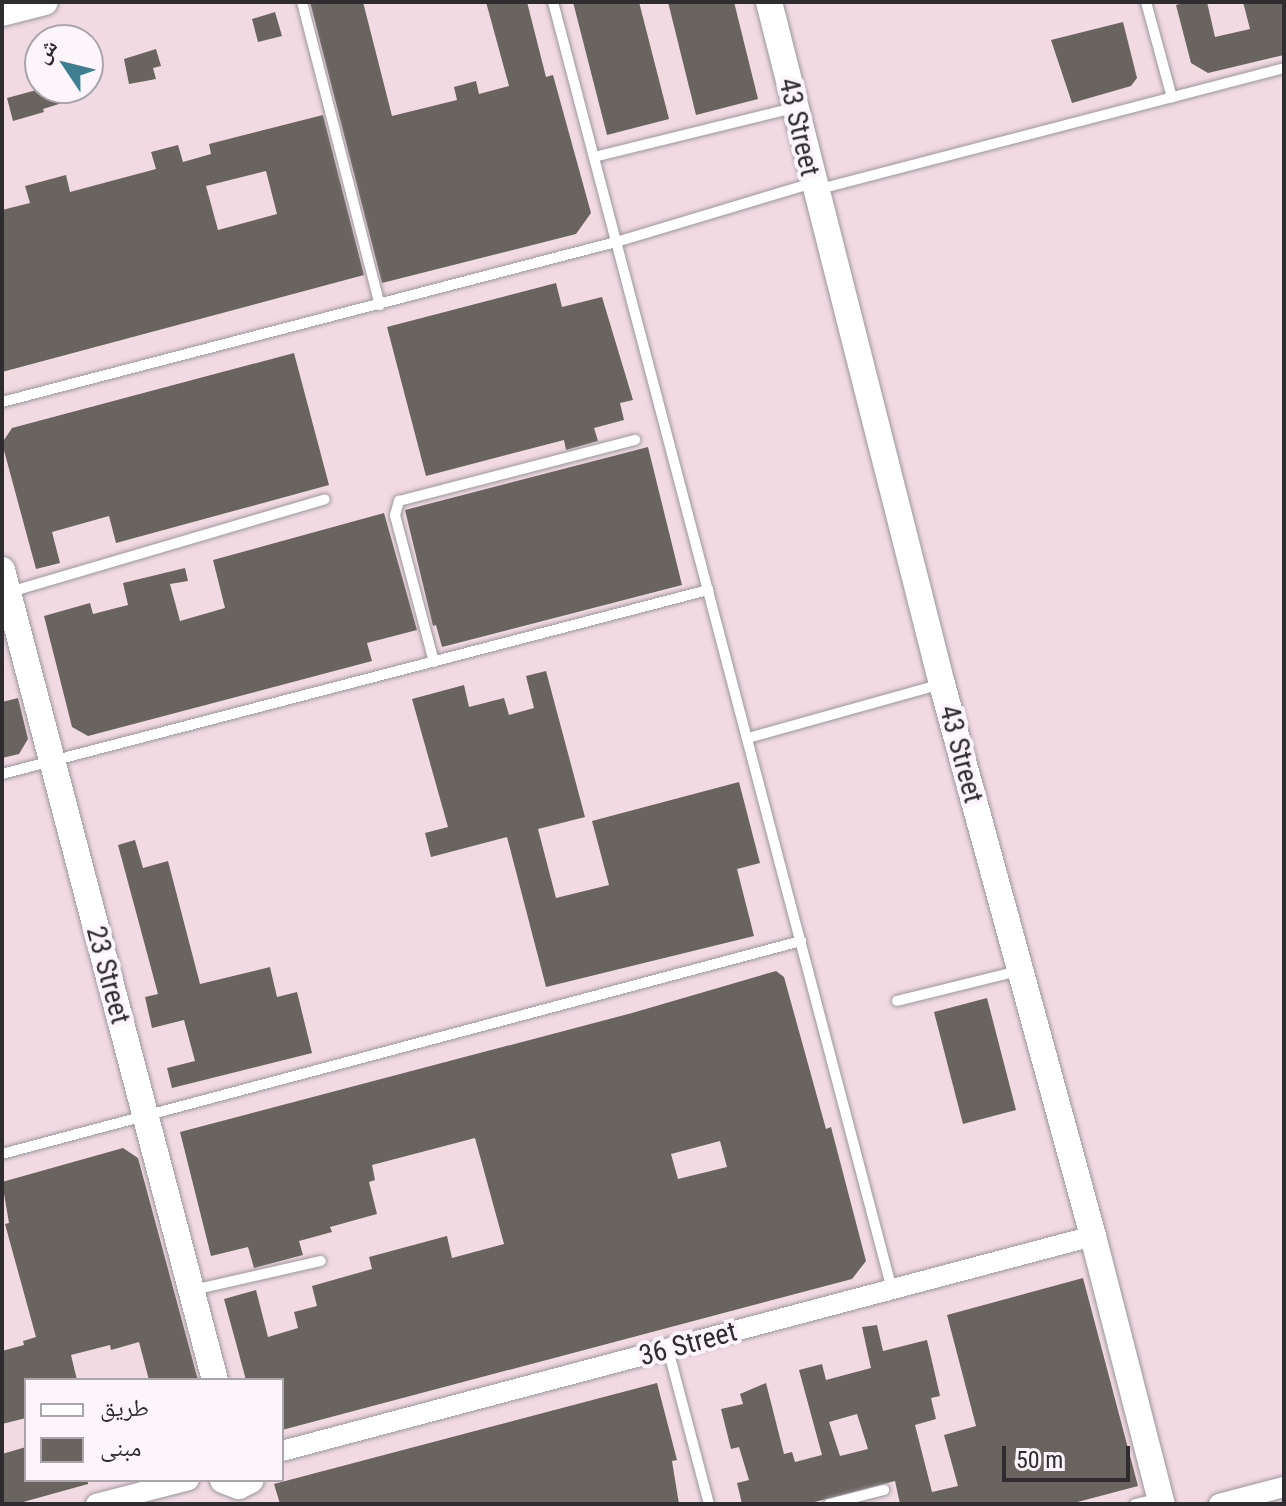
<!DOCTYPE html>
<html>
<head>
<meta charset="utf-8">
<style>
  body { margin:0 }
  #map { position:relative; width:1286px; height:1506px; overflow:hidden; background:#efe9ee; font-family:"Roboto Condensed","Noto Naskh Arabic",sans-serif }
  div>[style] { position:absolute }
  .industrial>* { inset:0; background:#f2dae3 }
  .building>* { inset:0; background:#69645f }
  .roads { filter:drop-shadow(0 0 2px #9b969b) drop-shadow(0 0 2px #9b969b) }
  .service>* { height:10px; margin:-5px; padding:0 5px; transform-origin:5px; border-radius:5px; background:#fff }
  .minor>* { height:20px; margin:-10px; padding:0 10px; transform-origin:10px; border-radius:10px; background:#fff }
  .tertiary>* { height:26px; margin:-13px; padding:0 13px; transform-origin:13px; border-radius:13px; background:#fff }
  span { translate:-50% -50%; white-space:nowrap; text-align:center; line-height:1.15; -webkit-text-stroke:8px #fcf6fc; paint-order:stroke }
  .street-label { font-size:28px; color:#2e2c2e }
  .frame { position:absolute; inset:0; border:4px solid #2e2c2e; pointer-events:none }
  .legend { position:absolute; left:24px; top:1378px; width:260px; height:104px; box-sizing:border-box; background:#fcf6fc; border:2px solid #aaa5aa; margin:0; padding:10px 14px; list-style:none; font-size:24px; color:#2e2c2e }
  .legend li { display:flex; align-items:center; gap:16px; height:40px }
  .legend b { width:40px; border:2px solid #aaa5aa }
  .north { position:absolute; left:24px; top:24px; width:80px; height:80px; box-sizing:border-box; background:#fcf6fc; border:2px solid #aaa5aa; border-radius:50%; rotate:305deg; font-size:22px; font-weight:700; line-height:32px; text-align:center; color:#2e2c2e }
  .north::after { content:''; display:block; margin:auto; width:28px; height:36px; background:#3e7f91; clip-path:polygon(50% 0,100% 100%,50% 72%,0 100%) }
  .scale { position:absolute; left:1002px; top:1446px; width:128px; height:36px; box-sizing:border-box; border:4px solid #2e2c2e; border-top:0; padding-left:10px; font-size:24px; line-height:28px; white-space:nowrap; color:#2e2c2e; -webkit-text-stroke:6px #fcf6fc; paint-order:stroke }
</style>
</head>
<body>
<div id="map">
  <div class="industrial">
    <div style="clip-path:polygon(evenodd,2px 2px,1284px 2px,1284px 1504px,2px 1504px,2px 2px,40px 40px,88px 40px,88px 88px,40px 88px,40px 40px,2px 2px,26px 1380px,282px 1380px,282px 1480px,26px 1480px,26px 1380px)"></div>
  </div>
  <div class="building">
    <div style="clip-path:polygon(310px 2px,363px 2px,392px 116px,457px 100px,454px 87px,476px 81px,479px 94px,509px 86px,486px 2px,527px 2px,546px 77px,553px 75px,591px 213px,576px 234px,382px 283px)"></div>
    <div style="clip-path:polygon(573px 2px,639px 2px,669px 119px,607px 135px)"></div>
    <div style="clip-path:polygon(668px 2px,734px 2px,758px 99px,696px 115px)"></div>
    <div style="clip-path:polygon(1187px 2px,1207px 2px,1215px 37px,1250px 29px,1243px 2px,1284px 2px,1284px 55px,1208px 73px,1191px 63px,1176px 5px)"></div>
    <div style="clip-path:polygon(275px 12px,282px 36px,258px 42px,252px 19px)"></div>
    <div style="clip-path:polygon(1123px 22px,1137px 78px,1131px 86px,1072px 103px,1051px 40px)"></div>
    <div style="clip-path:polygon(156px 49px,161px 66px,153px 68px,156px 79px,129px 84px,124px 59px)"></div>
    <div style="clip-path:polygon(44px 88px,56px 88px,62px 103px,43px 109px,44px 112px,13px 121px,7px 98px)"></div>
    <div style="clip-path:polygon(evenodd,323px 115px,364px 275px,2px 372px,2px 210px,30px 203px,25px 186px,66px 175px,70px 192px,156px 169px,151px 152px,178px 145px,183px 162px,211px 154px,209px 144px,323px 115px,266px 171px,277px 214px,218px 230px,206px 186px,266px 171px)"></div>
    <div style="clip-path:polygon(556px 283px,562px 307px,602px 297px,633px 400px,620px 403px,624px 420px,594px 428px,598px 441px,566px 450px,564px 440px,426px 476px,387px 327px)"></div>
    <div style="clip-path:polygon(294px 353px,329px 485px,116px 543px,109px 516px,52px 532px,60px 563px,36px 569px,2px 443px,12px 428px)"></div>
    <div style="clip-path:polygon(648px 447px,682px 585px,442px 647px,436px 625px,433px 626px,405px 510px)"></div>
    <div style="clip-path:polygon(384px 513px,417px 630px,367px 643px,372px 661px,88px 736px,72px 727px,44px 616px,90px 603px,93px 614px,128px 605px,123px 583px,185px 568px,188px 581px,170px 584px,180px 621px,225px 608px,213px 560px)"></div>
    <div style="clip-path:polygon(546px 671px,585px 817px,538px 829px,556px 898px,609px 885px,592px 821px,739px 782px,760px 863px,737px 869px,754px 936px,546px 987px,507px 837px,431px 857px,425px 833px,448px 827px,412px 699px,464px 685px,469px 707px,504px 698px,509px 715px,534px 708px,526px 676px)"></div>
    <div style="clip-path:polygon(18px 698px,28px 739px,19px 754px,2px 758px,2px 702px)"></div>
    <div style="clip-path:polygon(135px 840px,143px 868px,168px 861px,200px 984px,270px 967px,277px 997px,297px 992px,312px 1053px,172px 1088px,167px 1068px,195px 1061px,184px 1020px,152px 1028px,145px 997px,158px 994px,118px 845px)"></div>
    <div style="clip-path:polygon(evenodd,776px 971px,784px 977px,826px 1129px,831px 1127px,866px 1261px,852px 1279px,282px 1430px,282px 1380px,246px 1380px,224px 1299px,256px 1290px,268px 1337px,298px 1328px,294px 1312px,317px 1306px,312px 1286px,372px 1269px,369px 1257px,447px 1236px,452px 1258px,504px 1244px,475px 1138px,372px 1165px,375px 1180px,369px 1182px,377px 1214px,330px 1227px,332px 1232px,299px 1241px,303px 1255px,254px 1268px,248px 1247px,211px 1256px,180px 1132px,632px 1013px,776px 971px,720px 1141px,727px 1167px,678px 1179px,671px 1154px,720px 1141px)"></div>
    <div style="clip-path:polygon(987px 998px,1016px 1110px,963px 1124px,934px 1012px)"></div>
    <div style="clip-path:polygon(123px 1148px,138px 1158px,198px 1380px,149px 1380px,139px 1342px,111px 1350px,110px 1345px,71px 1355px,77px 1380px,26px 1380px,26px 1418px,2px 1424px,2px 1351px,24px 1345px,23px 1341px,36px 1337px,5px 1224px,9px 1223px,2px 1182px)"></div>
    <div style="clip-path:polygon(evenodd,1083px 1278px,1138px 1486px,1070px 1504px,900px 1504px,895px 1481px,807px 1504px,742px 1504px,737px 1483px,749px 1480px,739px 1447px,731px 1449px,721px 1409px,743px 1404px,740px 1394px,766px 1383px,784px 1454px,792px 1452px,795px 1462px,822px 1455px,799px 1370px,822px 1364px,826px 1380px,871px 1368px,862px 1327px,877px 1325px,883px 1351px,927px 1340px,940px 1396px,931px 1398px,936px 1419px,915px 1425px,932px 1492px,958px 1486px,944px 1435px,976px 1426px,947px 1315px,1083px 1278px,857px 1414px,868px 1449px,840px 1456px,829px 1422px,857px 1414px)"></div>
    <div style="clip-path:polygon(657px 1383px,677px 1460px,672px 1461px,679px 1504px,280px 1504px,274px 1484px)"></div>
    <div style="clip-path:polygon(26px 1447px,26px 1480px,88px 1480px,88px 1484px,16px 1504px,2px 1504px,2px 1454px)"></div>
  </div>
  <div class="roads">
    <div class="service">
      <div style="left:302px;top:2px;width:313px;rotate:75.6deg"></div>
      <div style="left:553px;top:2px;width:1332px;rotate:75.25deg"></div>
      <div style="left:1146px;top:2px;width:99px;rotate:74.8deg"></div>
      <div style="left:594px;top:157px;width:206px;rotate:-13.8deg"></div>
      <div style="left:816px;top:190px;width:484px;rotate:-14.6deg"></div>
      <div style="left:2px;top:402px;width:635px;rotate:-14.61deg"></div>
      <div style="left:616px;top:242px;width:206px;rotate:-16.7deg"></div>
      <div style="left:10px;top:592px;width:328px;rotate:-16.4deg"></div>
      <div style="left:434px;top:662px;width:152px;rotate:-104.9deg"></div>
      <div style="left:395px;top:515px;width:15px;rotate:-74deg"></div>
      <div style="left:399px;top:501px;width:244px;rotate:-14.5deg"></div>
      <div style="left:748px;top:738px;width:201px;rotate:-15.6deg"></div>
      <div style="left:2px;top:774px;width:730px;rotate:-14.61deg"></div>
      <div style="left:897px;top:1001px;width:125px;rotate:-13.9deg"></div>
      <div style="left:2px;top:1154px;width:827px;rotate:-14.93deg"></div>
      <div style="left:193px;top:1290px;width:131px;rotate:-12.8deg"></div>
      <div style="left:668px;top:1349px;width:160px;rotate:75.2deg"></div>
      <div style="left:829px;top:1504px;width:57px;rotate:-14.3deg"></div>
      <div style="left:1135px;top:1504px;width:26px;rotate:-13deg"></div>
    </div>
    <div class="minor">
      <div style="left:282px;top:1451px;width:839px;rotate:-14.85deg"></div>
      <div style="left:96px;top:1504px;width:96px;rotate:-14.5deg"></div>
      <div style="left:1219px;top:1504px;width:67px;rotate:-14.7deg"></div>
    </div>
    <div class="tertiary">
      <div style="left:769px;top:2px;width:704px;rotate:75.77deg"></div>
      <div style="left:942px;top:684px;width:572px;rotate:74.7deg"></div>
      <div style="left:1093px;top:1236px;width:277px;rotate:75.6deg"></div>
      <div style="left:2px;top:13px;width:44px;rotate:-14.3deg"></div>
      <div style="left:2px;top:570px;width:838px;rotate:75.27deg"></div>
      <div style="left:223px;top:1480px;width:17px;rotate:21deg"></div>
      <div style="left:239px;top:1486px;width:13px;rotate:-27deg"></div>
    </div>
  </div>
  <div class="street-label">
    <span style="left:799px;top:127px;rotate:77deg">43 Street</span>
    <span style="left:961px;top:754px;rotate:75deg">43 Street</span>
    <span style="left:108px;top:975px;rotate:75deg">23 Street</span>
    <span style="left:688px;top:1344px;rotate:-15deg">36 Street</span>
  </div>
  <div class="frame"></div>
  <ul class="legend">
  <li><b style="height:10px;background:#fff"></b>طريق</li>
  <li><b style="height:22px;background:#69645f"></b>مبنى</li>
  </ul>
  <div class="north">ش</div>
  <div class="scale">50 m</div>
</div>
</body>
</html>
